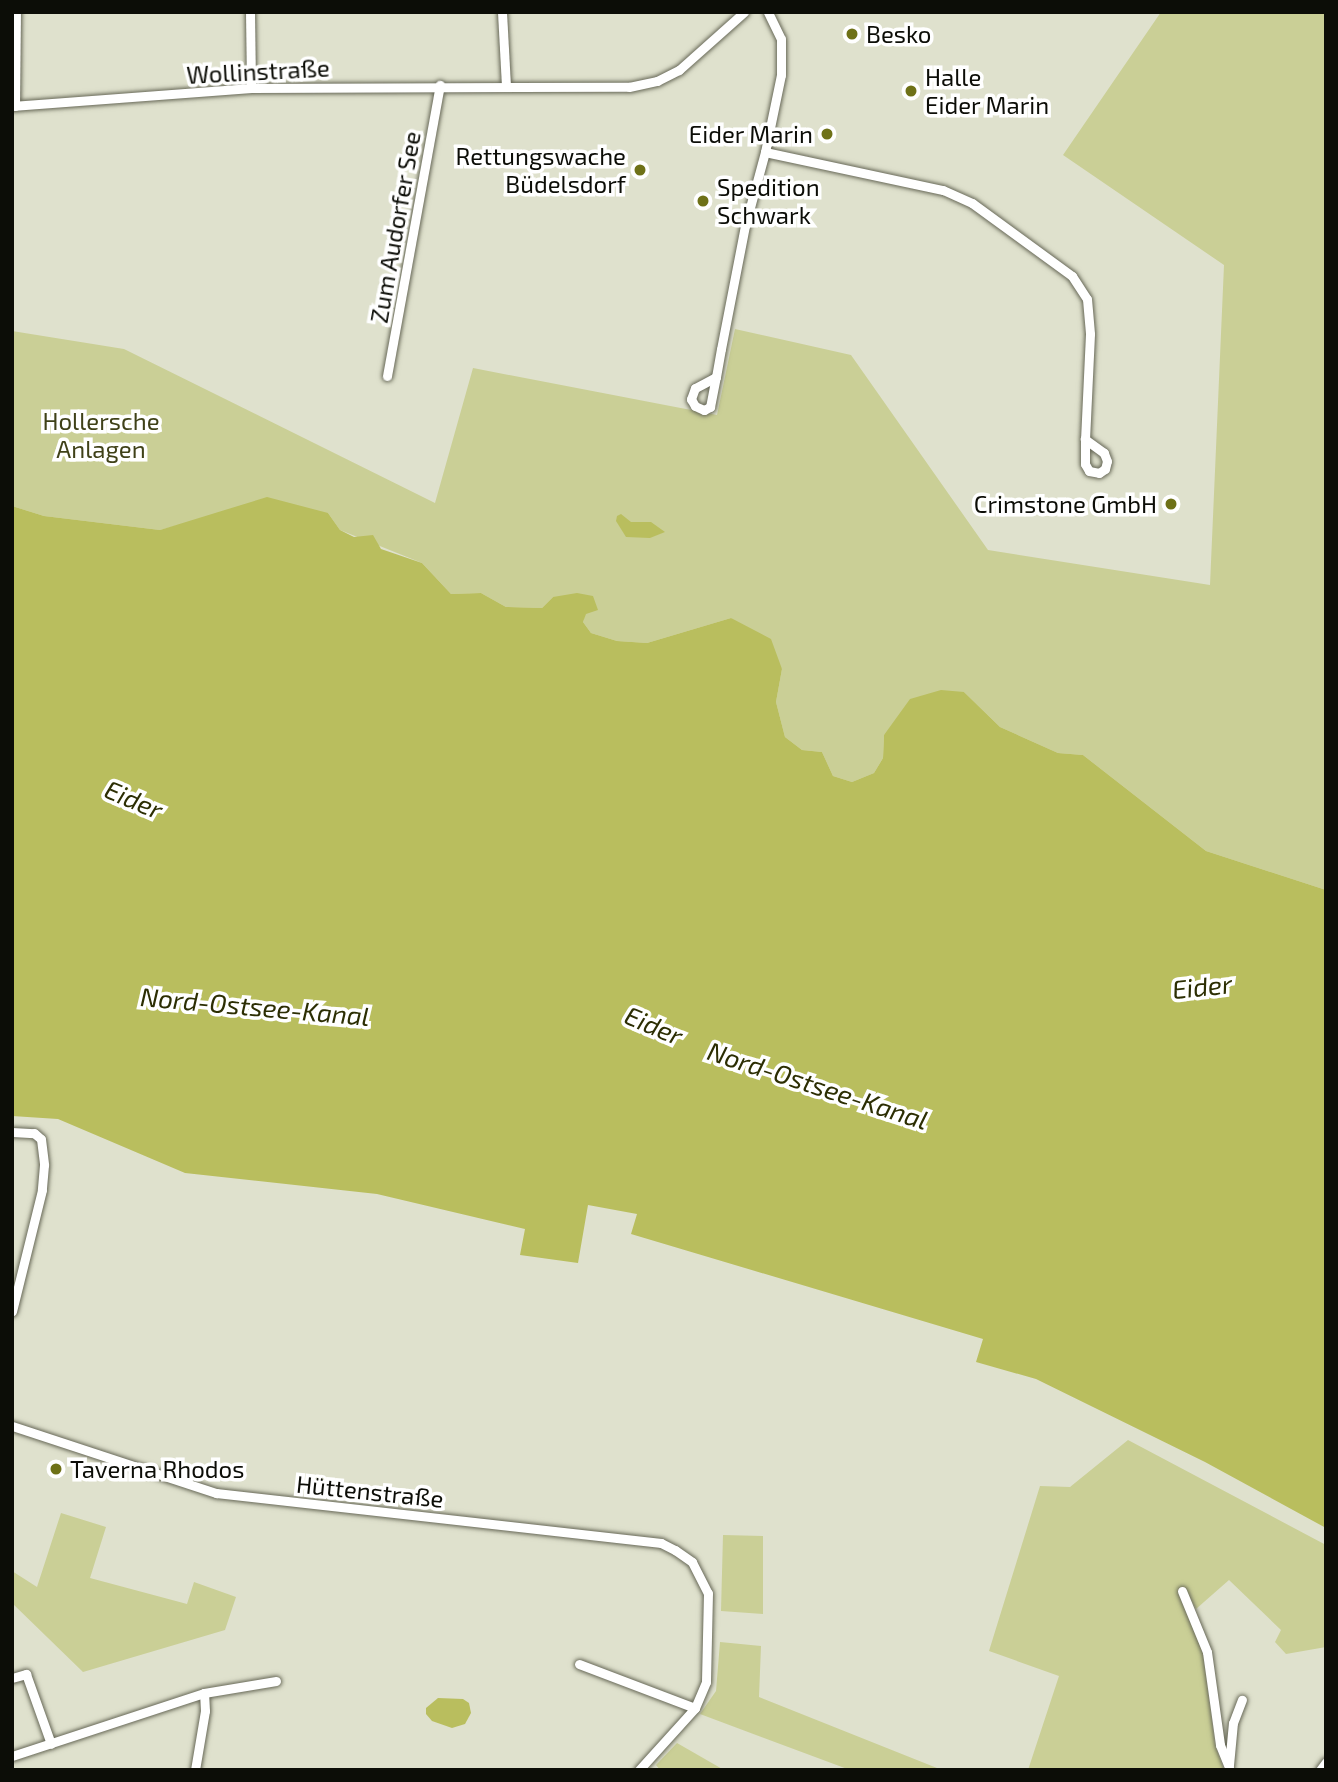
<!DOCTYPE html>
<html>
<head>
<meta charset="utf-8">
<style>
  body { margin:0 }
  #map { position:relative; width:1338px; height:1782px; overflow:hidden; background:#dfe1cd; font-family:"Exo 2",sans-serif }
  div>[style] { position:absolute }
  .green>* { inset:0; background:#cacf96 }
  .water>* { inset:0; background:#b9be5e }
  .roads { filter:drop-shadow(0 0 2px #676857) drop-shadow(0 0 2px #676857) }
  .minor>* { height:9px; margin:-4.5px; padding:0 4.5px; transform-origin:4.5px; border-radius:4.5px; background:#fff }
  .dots>* { width:19px; height:19px; translate:-50% -50%; box-sizing:border-box; border:4px solid #fff; border-radius:50% }
  span { translate:-50% -50%; white-space:nowrap; text-align:center; line-height:1.15; -webkit-text-stroke:7px #fff; paint-order:stroke }
  .poi-label { font-size:24px; color:#0c0d07 }
  .left { translate:0 -50%; text-align:left }
  .right { translate:-100% -50%; text-align:right }
  .street-label { font-size:24px; color:#0c0d07 }
  .park-label { font-size:24px; color:#3f4118 }
  .water-label { font-size:26px; color:#2c2e03; font-style:italic }
  .frame { position:absolute; inset:0; border:14px solid #0c0d07; pointer-events:none }
</style>
</head>
<body>
<div id="map">
  <div class="green">
    <div style="clip-path:polygon(1161px 12px,1326px 12px,1326px 890px,1206px 851px,1083px 755px,1058px 753px,1000px 727px,964px 692px,884px 735px,883px 758px,874px 773px,852px 782px,833px 776px,822px 752px,802px 750px,785px 737px,776px 702px,782px 669px,731px 618px,647px 643px,617px 641px,591px 633px,583px 622px,585px 614px,553px 597px,542px 608px,506px 607px,481px 593px,451px 594px,422px 563px,340px 530px,328px 513px,186px 523px,160px 530px,44px 516px,12px 506px,12px 331px,124px 349px,435px 503px,473px 368px,717px 415px,735px 329px,851px 355px,988px 550px,1210px 585px,1224px 265px,1063px 155px)"></div>
    <div style="clip-path:polygon(1128px 1440px,1326px 1545px,1326px 1647px,1286px 1654px,1275px 1642px,1281px 1630px,1229px 1580px,1196px 1609px,1185px 1588px,1178px 1593px,1203px 1653px,1215px 1745px,1224px 1770px,1028px 1770px,1059px 1676px,989px 1651px,1040px 1486px,1070px 1487px)"></div>
    <div style="clip-path:polygon(61px 1513px,106px 1527px,90px 1578px,187px 1604px,194px 1582px,236px 1597px,225px 1630px,83px 1672px,12px 1603px,12px 1571px,37px 1587px)"></div>
    <div style="clip-path:polygon(723px 1535px,763px 1536px,763px 1614px,721px 1611px)"></div>
    <div style="clip-path:polygon(720px 1642px,761px 1646px,759px 1697px,942px 1770px,850px 1770px,700px 1714px,716px 1691px)"></div>
    <div style="clip-path:polygon(677px 1743px,724px 1770px,660px 1770px,656px 1765px)"></div>
  </div>
  <div class="water">
    <div style="clip-path:polygon(267px 497px,328px 513px,340px 530px,354px 537px,373px 535px,381px 549px,422px 563px,451px 594px,481px 593px,506px 607px,542px 608px,553px 597px,577px 593px,593px 596px,598px 610px,586px 614px,583px 622px,591px 633px,617px 641px,647px 643px,731px 618px,771px 639px,782px 669px,776px 702px,785px 737px,802px 750px,822px 752px,833px 776px,852px 782px,874px 773px,883px 758px,884px 735px,910px 699px,941px 690px,964px 692px,1000px 727px,1058px 753px,1083px 755px,1206px 851px,1326px 890px,1326px 1528px,1205px 1462px,1036px 1379px,976px 1362px,983px 1339px,631px 1234px,637px 1214px,588px 1205px,578px 1263px,520px 1255px,525px 1229px,377px 1194px,185px 1173px,58px 1119px,12px 1116px,12px 506px,44px 516px,160px 530px)"></div>
    <div style="clip-path:polygon(621px 514px,631px 522px,651px 522px,665px 532px,650px 538px,626px 537px,616px 521px,617px 516px)"></div>
    <div style="clip-path:polygon(438px 1698px,463px 1699px,469px 1703px,471px 1713px,465px 1724px,452px 1728px,432px 1721px,426px 1714px,426px 1708px)"></div>
  </div>
  <div class="roads">
    <div class="minor">
      <div style="left:250px;top:12px;width:76px;rotate:89.2deg"></div>
      <div style="left:502px;top:12px;width:74px;rotate:86.9deg"></div>
      <div style="left:12px;top:106px;width:240px;rotate:-4.3deg"></div>
      <div style="left:251px;top:88px;width:378px;rotate:-0.2deg"></div>
      <div style="left:629px;top:87px;width:29px;rotate:-12deg"></div>
      <div style="left:657px;top:81px;width:25px;rotate:-27deg"></div>
      <div style="left:679px;top:70px;width:87px;rotate:-41.7deg"></div>
      <div style="left:15px;top:106px;width:94px;rotate:-89.4deg"></div>
      <div style="left:765px;top:152px;width:182px;rotate:12.1deg"></div>
      <div style="left:943px;top:190px;width:32px;rotate:24deg"></div>
      <div style="left:972px;top:203px;width:124px;rotate:36.1deg"></div>
      <div style="left:1072px;top:276px;width:27px;rotate:57deg"></div>
      <div style="left:1087px;top:299px;width:35px;rotate:85deg"></div>
      <div style="left:1090px;top:334px;width:105px;rotate:92.7deg"></div>
      <div style="left:1085px;top:439px;width:25px;rotate:90deg"></div>
      <div style="left:1085px;top:464px;width:8px;rotate:60deg"></div>
      <div style="left:1089px;top:471px;width:10px;rotate:11deg"></div>
      <div style="left:1099px;top:473px;width:7px;rotate:-34deg"></div>
      <div style="left:1105px;top:469px;width:8px;rotate:-76deg"></div>
      <div style="left:1107px;top:461px;width:9px;rotate:-111deg"></div>
      <div style="left:1104px;top:453px;width:24px;rotate:-144deg"></div>
      <div style="left:387px;top:376px;width:296px;rotate:-79.7deg"></div>
      <div style="left:716px;top:377px;width:24px;rotate:152deg"></div>
      <div style="left:695px;top:388px;width:12px;rotate:110deg"></div>
      <div style="left:691px;top:399px;width:8px;rotate:60deg"></div>
      <div style="left:695px;top:406px;width:10px;rotate:24deg"></div>
      <div style="left:704px;top:410px;width:7px;rotate:-27deg"></div>
      <div style="left:710px;top:407px;width:31px;rotate:-79deg"></div>
      <div style="left:716px;top:377px;width:28px;rotate:-80deg"></div>
      <div style="left:721px;top:349px;width:125px;rotate:-79deg"></div>
      <div style="left:745px;top:226px;width:77px;rotate:-74.9deg"></div>
      <div style="left:765px;top:152px;width:79px;rotate:-78.3deg"></div>
      <div style="left:781px;top:75px;width:36px;rotate:-90deg"></div>
      <div style="left:781px;top:39px;width:30px;rotate:-116deg"></div>
      <div style="left:12px;top:1132px;width:22px;rotate:3deg"></div>
      <div style="left:34px;top:1133px;width:9px;rotate:41deg"></div>
      <div style="left:41px;top:1139px;width:26px;rotate:83deg"></div>
      <div style="left:44px;top:1165px;width:25px;rotate:95deg"></div>
      <div style="left:42px;top:1190px;width:125px;rotate:103.9deg"></div>
      <div style="left:12px;top:1426px;width:215px;rotate:18.2deg"></div>
      <div style="left:216px;top:1493px;width:448px;rotate:6.4deg"></div>
      <div style="left:661px;top:1543px;width:16px;rotate:27deg"></div>
      <div style="left:675px;top:1550px;width:21px;rotate:35deg"></div>
      <div style="left:692px;top:1562px;width:35px;rotate:63deg"></div>
      <div style="left:708px;top:1593px;width:89px;rotate:91.3deg"></div>
      <div style="left:706px;top:1682px;width:28px;rotate:113deg"></div>
      <div style="left:695px;top:1708px;width:84px;rotate:132.1deg"></div>
      <div style="left:1182px;top:1591px;width:66px;rotate:67.7deg"></div>
      <div style="left:1207px;top:1652px;width:94px;rotate:82deg"></div>
      <div style="left:1220px;top:1745px;width:24px;rotate:68deg"></div>
      <div style="left:579px;top:1664px;width:124px;rotate:20.8deg"></div>
      <div style="left:12px;top:1678px;width:15px;rotate:-16deg"></div>
      <div style="left:26px;top:1674px;width:74px;rotate:70.3deg"></div>
      <div style="left:12px;top:1756px;width:202px;rotate:-18.2deg"></div>
      <div style="left:204px;top:1693px;width:73px;rotate:-9.5deg"></div>
      <div style="left:1229px;top:1765px;width:42px;rotate:-84.6deg"></div>
      <div style="left:1233px;top:1723px;width:25px;rotate:-69deg"></div>
      <div style="left:195px;top:1770px;width:60px;rotate:-80.4deg"></div>
      <div style="left:205px;top:1711px;width:18px;rotate:-93deg"></div>
      <div style="left:1320px;top:1770px;width:10px;rotate:-53deg"></div>
    </div>
  </div>
  <div class="dots">
    <div style="left:852px;top:34px;background:#6e7117"></div>
    <div style="left:911px;top:91px;background:#6e7117"></div>
    <div style="left:827px;top:134px;background:#6e7117"></div>
    <div style="left:640px;top:170px;background:#6e7117"></div>
    <div style="left:703px;top:201px;background:#6e7117"></div>
    <div style="left:1171px;top:504px;background:#6e7117"></div>
    <div style="left:56px;top:1469px;background:#6e7117"></div>
  </div>
  <div class="poi-label">
    <span class="left" style="left:866px;top:34px">Besko</span>
    <span class="left" style="left:925px;top:91px">Halle<br>Eider Marin</span>
    <span class="right" style="left:813px;top:134px">Eider Marin</span>
    <span class="right" style="left:626px;top:170px">Rettungswache<br>Büdelsdorf</span>
    <span class="left" style="left:717px;top:201px">Spedition<br>Schwark</span>
    <span class="right" style="left:1157px;top:504px">Crimstone GmbH</span>
    <span class="left" style="left:70px;top:1469px">Taverna Rhodos</span>
  </div>
  <div class="street-label">
    <span style="left:258px;top:71px;rotate:-3deg">Wollinstraße</span>
    <span style="left:395px;top:227px;rotate:-80deg">Zum Audorfer See</span>
    <span style="left:370px;top:1491px;rotate:6deg">Hüttenstraße</span>
  </div>
  <div class="park-label">
    <span style="left:101px;top:435px">Hollersche<br>Anlagen</span>
  </div>
  <div class="water-label">
    <span style="left:134px;top:799px;rotate:23deg">Eider</span>
    <span style="left:1202px;top:986px;rotate:-6deg">Eider</span>
    <span style="left:255px;top:1006px;rotate:5deg">Nord-Ostsee-Kanal</span>
    <span style="left:654px;top:1025px;rotate:23deg">Eider</span>
    <span style="left:818px;top:1085px;rotate:18deg">Nord-Ostsee-Kanal</span>
  </div>
  <div class="frame"></div>
</div>
</body>
</html>
